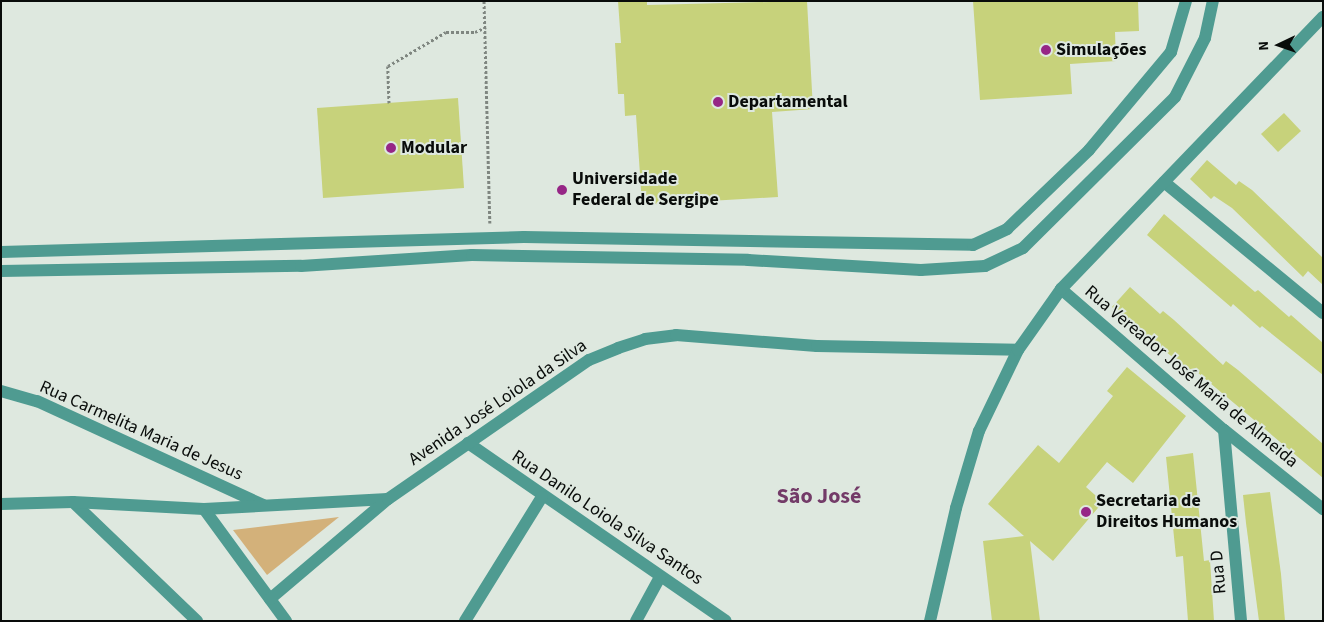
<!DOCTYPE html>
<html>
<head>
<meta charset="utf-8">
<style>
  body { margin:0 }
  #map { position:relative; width:1324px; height:622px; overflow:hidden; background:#dee8df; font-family:"Source Sans 3",sans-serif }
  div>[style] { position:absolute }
  .green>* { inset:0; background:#d3b17a }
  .building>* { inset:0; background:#c7d27b }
  .path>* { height:3px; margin-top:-1.5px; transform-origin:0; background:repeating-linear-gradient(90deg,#7f8680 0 2.5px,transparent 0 5px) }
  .minor>* { height:12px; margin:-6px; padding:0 6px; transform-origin:6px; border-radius:6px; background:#4f9b91 }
  .dots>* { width:14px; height:14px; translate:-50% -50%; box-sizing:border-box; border:2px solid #dee8df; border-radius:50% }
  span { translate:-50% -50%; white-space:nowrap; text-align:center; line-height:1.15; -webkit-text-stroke:4px #dee8df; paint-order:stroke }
  .poi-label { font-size:18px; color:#090c0a; font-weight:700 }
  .left { translate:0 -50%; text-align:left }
  .street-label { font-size:18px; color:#090c0a }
  .district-label { font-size:22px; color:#733b68; font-weight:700 }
  .frame { position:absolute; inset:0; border:2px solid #090c0a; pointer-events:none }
  .north { position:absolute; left:1254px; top:20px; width:50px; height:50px; -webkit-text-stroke:4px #dee8df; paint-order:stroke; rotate:267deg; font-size:14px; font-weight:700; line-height:20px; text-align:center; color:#090c0a }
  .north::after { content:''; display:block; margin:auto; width:18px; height:22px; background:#090c0a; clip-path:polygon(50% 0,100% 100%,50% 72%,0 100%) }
</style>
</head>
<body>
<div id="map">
  <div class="green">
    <div style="clip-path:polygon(339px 517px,267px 575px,233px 530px)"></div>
  </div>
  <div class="building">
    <div style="clip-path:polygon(618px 1px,647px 1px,647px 5px,807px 1px,813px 109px,772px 112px,778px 197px,642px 205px,636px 115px,625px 116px,624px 94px,618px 94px,615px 43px,621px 43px)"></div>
    <div style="clip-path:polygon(973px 1px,1138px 1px,1139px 31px,1115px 32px,1116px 61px,1070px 64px,1072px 94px,980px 100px)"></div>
    <div style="clip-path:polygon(458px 98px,464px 188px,323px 198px,317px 108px)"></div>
    <div style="clip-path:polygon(1284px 113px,1301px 131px,1278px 152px,1261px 134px)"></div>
    <div style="clip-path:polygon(1207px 160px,1236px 185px,1239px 181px,1252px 190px,1323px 258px,1323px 285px,1308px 271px,1303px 277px,1232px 208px,1214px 196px,1211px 199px,1190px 179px)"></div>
    <div style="clip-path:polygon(1164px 214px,1255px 292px,1258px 290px,1289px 317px,1291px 315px,1323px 343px,1323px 375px,1262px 326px,1260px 328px,1233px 304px,1231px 307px,1147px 235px)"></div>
    <div style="clip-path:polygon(1130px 287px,1160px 314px,1163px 311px,1174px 320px,1223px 365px,1226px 361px,1238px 370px,1323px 444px,1323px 478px,1197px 372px,1194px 375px,1112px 307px)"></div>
    <div style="clip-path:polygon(1127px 367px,1186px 416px,1133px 483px,1107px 462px,1086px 487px,1103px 502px,1053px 561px,1030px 541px,1040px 621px,992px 621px,983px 541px,1024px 536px,988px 504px,1038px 445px,1059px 463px,1113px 396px,1107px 391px)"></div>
    <div style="clip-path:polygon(1193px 453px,1204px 561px,1210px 560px,1214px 621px,1188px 621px,1183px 556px,1176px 557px,1166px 457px)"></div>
    <div style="clip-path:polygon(1270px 492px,1281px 574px,1285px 621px,1259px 621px,1246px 523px,1243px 495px)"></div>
  </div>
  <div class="path">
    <div style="left:484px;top:1px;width:222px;rotate:88.5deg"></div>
    <div style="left:389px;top:103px;width:37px;rotate:-92deg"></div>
    <div style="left:388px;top:66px;width:67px;rotate:-30.4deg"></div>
    <div style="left:446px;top:32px;width:29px"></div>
    <div style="left:475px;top:32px;width:12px;rotate:-24deg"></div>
  </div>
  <div class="minor">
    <div style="left:1164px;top:182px;width:206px;rotate:39.5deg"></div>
    <div style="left:1px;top:252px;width:523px;rotate:-1.64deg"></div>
    <div style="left:524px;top:237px;width:449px;rotate:1deg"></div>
    <div style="left:973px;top:245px;width:38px;rotate:-25deg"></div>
    <div style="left:1007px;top:229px;width:114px;rotate:-43.9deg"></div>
    <div style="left:1089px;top:150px;width:128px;rotate:-50.1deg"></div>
    <div style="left:1171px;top:52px;width:53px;rotate:-73.6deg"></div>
    <div style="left:1px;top:271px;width:300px;rotate:-1deg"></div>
    <div style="left:301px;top:266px;width:171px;rotate:-3.7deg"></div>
    <div style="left:472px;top:255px;width:276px;rotate:1deg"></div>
    <div style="left:748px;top:260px;width:173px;rotate:3.3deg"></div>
    <div style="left:921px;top:270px;width:64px;rotate:-3.6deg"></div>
    <div style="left:985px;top:266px;width:42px;rotate:-25.3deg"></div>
    <div style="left:1023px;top:248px;width:214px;rotate:-44.8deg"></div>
    <div style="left:1175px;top:97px;width:66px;rotate:-63deg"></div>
    <div style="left:1205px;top:38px;width:38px;rotate:-78deg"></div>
    <div style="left:1061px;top:289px;width:216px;rotate:40.9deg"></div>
    <div style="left:1224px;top:430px;width:127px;rotate:38.6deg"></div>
    <div style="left:1px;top:391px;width:37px;rotate:16deg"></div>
    <div style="left:37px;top:401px;width:249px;rotate:24.7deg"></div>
    <div style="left:1224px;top:430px;width:192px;rotate:84.9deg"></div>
    <div style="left:468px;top:443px;width:313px;rotate:34.6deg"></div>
    <div style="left:73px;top:502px;width:172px;rotate:43.8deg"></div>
    <div style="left:1px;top:504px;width:72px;rotate:-1.6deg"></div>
    <div style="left:73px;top:502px;width:131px;rotate:3.1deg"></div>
    <div style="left:204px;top:509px;width:184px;rotate:-3.1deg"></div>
    <div style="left:204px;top:509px;width:139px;rotate:53.8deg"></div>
    <div style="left:270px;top:599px;width:155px;rotate:-40.3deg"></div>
    <div style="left:388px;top:499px;width:244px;rotate:-34.7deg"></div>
    <div style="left:589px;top:360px;width:31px;rotate:-22deg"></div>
    <div style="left:618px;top:348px;width:28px;rotate:-18deg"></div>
    <div style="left:645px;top:339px;width:31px;rotate:-7deg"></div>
    <div style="left:676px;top:335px;width:141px;rotate:4.5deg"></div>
    <div style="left:817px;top:346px;width:201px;rotate:1.1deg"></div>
    <div style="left:465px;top:621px;width:146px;rotate:-58.2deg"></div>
    <div style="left:636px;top:621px;width:50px;rotate:-61.4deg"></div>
    <div style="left:930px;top:621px;width:116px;rotate:-77deg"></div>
    <div style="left:956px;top:508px;width:80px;rotate:-73.4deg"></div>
    <div style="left:979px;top:431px;width:90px;rotate:-64.3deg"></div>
    <div style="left:1018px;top:350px;width:75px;rotate:-54.8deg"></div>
    <div style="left:1061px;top:289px;width:378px;rotate:-46.1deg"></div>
  </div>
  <div class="dots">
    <div style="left:1046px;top:50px;background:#962686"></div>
    <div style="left:718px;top:102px;background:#962686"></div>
    <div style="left:391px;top:148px;background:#962686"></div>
    <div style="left:562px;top:190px;background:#962686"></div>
    <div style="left:1086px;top:512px;background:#962686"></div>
  </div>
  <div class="poi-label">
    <span class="left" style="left:1056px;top:50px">Simulações</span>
    <span class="left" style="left:728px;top:102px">Departamental</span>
    <span class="left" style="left:401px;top:148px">Modular</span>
    <span class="left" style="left:572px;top:190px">Universidade<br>Federal de Sergipe</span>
    <span class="left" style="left:1096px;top:512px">Secretaria de<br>Direitos Humanos</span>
  </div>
  <div class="street-label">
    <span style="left:1191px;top:377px;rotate:40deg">Rua Vereador José Maria de Almeida</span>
    <span style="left:498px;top:403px;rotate:-34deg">Avenida José Loiola da Silva</span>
    <span style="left:141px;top:431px;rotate:24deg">Rua Carmelita Maria de Jesus</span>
    <span style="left:607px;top:518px;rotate:34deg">Rua Danilo Loiola Silva Santos</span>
    <span style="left:1219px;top:572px;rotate:-95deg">Rua D</span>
  </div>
  <div class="district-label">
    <span style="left:819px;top:497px">São José</span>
  </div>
  <div class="frame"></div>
  <div class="north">N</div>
</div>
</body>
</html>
